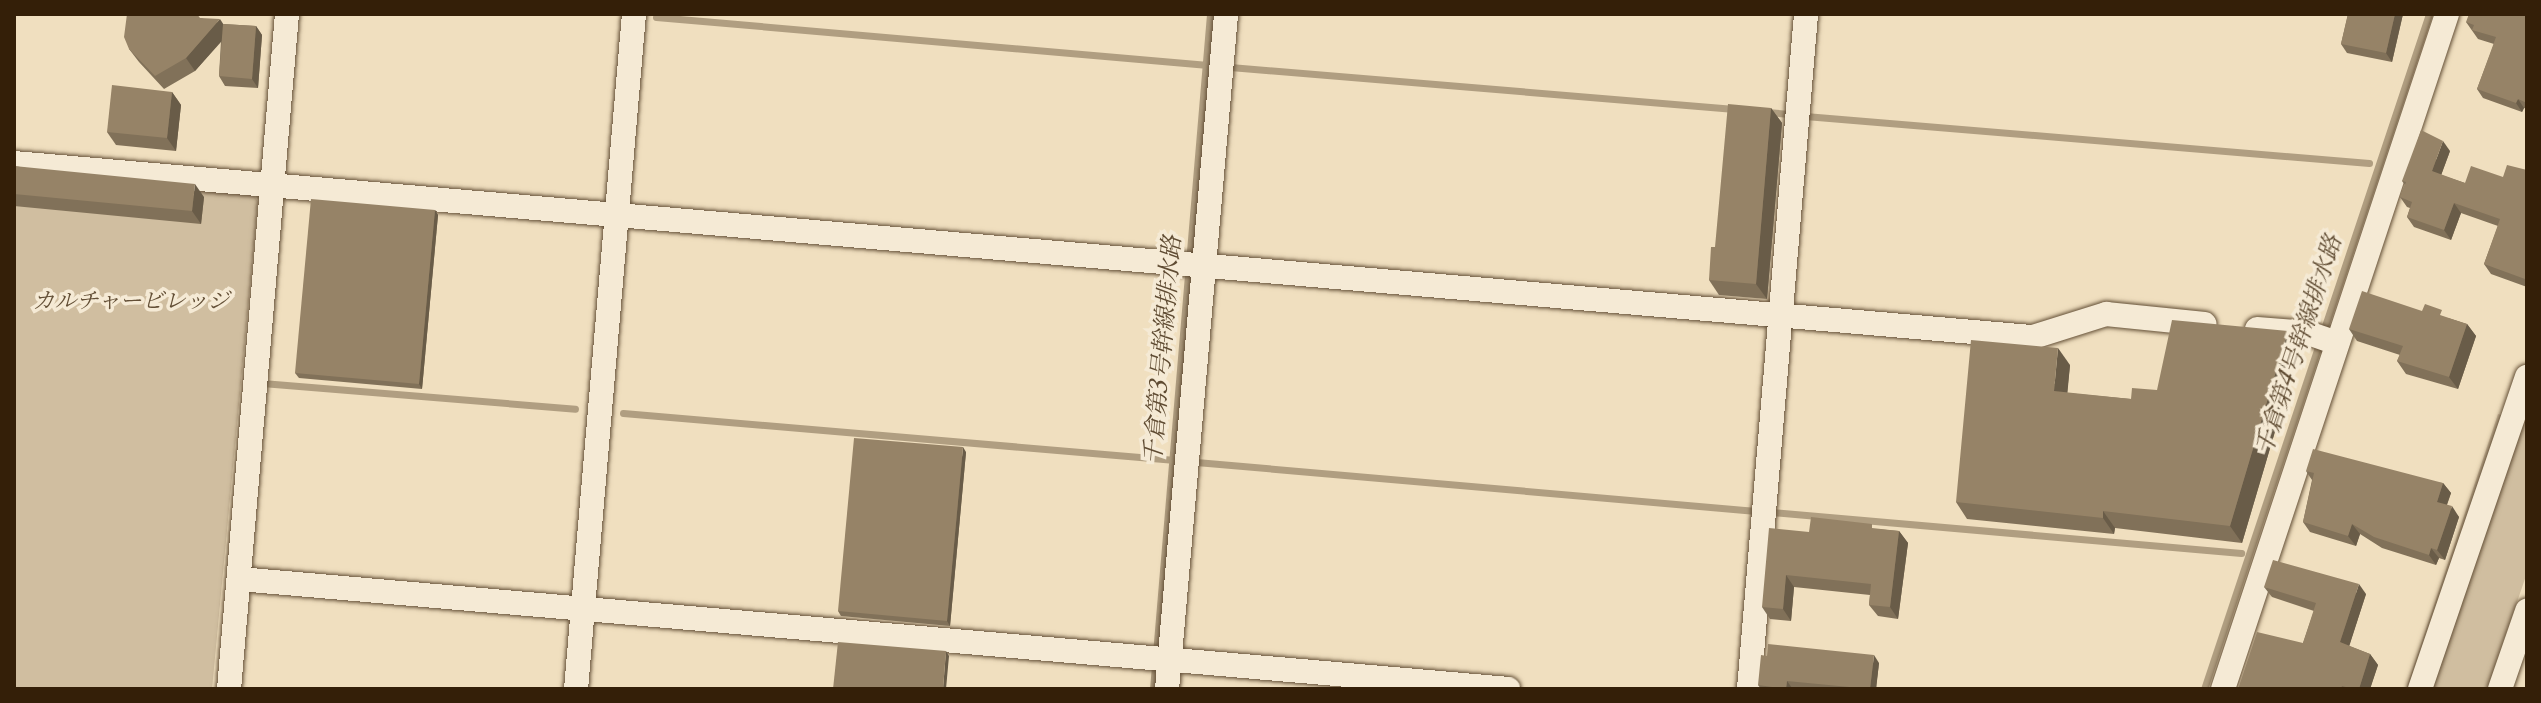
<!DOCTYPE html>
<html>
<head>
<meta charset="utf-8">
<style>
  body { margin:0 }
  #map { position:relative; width:2541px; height:703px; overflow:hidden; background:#f0dfbf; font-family:"Libre Caslon Text","Noto Serif JP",serif }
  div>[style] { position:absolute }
  .green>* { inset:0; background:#d0bea0 }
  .stream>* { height:7px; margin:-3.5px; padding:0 3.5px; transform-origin:3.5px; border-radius:3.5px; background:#b09e81 }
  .roads { filter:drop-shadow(0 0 2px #634f36) drop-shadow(0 0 2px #634f36) }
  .minor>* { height:24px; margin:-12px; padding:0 12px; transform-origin:12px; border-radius:12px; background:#f5ead5 }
  .wall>* { inset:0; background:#817159 }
  .shaded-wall>* { inset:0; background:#695c48 }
  .building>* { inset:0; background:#968367 }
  span { translate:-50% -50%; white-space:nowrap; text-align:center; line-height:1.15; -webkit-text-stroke:7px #f5ead5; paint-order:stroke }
  .park-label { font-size:22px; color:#634f36; font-style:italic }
  .water-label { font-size:24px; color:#5f4b32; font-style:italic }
  .frame { position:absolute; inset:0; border:16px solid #341f08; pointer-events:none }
</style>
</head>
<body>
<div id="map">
  <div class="green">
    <div style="clip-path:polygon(14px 172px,252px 192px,258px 202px,212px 689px,14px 689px)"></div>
    <div style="clip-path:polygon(2527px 399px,2527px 573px,2487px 689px,2427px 689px)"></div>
    <div style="clip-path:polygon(2498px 414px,2508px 417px,2412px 689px,2406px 689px)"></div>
  </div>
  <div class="stream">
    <div style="left:656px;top:17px;width:554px;rotate:4.97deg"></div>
    <div style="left:1230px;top:67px;width:506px;rotate:4.76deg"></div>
    <div style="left:1767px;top:112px;width:22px;rotate:5deg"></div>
    <div style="left:1805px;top:116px;width:566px;rotate:4.76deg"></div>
    <div style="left:262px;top:383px;width:314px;rotate:4.7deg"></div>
    <div style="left:623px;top:413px;width:554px;rotate:4.87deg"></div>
    <div style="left:1196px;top:462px;width:562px;rotate:5deg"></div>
    <div style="left:1772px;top:512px;width:471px;rotate:5deg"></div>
    <div style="left:1153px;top:689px;width:677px;rotate:-85.17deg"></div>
    <div style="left:2204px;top:689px;width:712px;rotate:-71.57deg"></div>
  </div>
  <div class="roads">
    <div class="minor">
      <div style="left:14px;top:163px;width:2026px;rotate:4.93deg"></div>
      <div style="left:2033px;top:337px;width:77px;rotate:-17.5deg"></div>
      <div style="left:2106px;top:314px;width:99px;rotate:5.8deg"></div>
      <div style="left:2257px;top:329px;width:51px;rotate:4.5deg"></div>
      <div style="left:2308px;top:333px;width:31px;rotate:19deg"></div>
      <div style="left:239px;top:579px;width:1274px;rotate:4.95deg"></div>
      <div style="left:229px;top:689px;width:677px;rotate:-85.09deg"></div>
      <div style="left:576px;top:689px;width:677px;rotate:-85.09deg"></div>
      <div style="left:1167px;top:689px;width:678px;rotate:-85deg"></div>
      <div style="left:1749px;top:689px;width:677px;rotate:-85.17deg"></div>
      <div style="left:2223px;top:689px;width:711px;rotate:-71.64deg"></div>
      <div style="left:2420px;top:689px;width:330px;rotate:-71.1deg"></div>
      <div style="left:2500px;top:689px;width:83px;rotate:-70.9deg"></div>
    </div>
  </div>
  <div class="wall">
    <div style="clip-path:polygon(2348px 14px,2403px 14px,2392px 62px,2347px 53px,2341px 44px)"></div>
    <div style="clip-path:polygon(2527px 14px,2527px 109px,2524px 108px,2522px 112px,2483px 98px,2477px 89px,2494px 44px,2478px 39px,2466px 22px)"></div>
    <div style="clip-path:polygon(200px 18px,223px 24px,256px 26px,262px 35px,258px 88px,225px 86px,219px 76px,221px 41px,195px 71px,164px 89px,139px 62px,129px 49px)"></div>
    <div style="clip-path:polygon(172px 92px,181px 105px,176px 151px,116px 145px,107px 132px)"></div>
    <div style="clip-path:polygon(1771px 108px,1782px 123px,1767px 299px,1719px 295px,1709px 280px)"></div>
    <div style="clip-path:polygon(2450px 151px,2441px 175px,2465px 183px,2503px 177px,2527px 170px,2527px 287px,2491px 274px,2484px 264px,2498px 226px,2461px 213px,2451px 240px,2414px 227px,2407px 217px,2410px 208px,2407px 207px,2400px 197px,2405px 185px,2402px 181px)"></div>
    <div style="clip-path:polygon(14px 166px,204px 197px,201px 224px,14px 206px)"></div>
    <div style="clip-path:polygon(435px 210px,438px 215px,422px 389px,299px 378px,295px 373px)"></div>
    <div style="clip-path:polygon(2448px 318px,2467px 324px,2476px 336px,2458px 389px,2406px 374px,2397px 361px,2400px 355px,2357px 341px,2349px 329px)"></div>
    <div style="clip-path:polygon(2300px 347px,2242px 543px,2115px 528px,2114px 534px,1967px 519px,1956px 502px,2070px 365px,2067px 393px,2131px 399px)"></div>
    <div style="clip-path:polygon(966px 452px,950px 626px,841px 616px,838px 611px)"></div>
    <div style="clip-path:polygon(2306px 471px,2443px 483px,2451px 493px,2447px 505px,2459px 517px,2445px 560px,2439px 558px,2436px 565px,2382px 548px,2360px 534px,2356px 546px,2310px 532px,2303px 522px,2312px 480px)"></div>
    <div style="clip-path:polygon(1876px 529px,1899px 531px,1908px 543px,1898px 619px,1878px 616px,1869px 605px,1870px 595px,1794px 587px,1791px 621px,1770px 619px,1762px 607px,1809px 532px)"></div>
    <div style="clip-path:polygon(2264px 587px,2366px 594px,2349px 646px,2370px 654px,2378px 665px,2370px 689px,2238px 689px,2303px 643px,2314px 611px,2272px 597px)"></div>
    <div style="clip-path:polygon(1879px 663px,1876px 689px,1761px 689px,1758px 685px)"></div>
  </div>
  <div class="shaded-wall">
    <div style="clip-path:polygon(2395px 14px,2403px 14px,2392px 62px,2386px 53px)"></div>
    <div style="clip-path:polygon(220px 19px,229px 33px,195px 71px,186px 58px)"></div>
    <div style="clip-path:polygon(256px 26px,262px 35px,258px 88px,252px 79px)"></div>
    <div style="clip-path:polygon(172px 92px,181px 105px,176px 151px,167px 138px)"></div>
    <div style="clip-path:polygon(2518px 99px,2524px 108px,2522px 112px,2516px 103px)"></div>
    <div style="clip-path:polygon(1771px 108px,1782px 123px,1767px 299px,1756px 284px)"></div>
    <div style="clip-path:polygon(2443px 141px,2450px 151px,2439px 181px,2432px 171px)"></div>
    <div style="clip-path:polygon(195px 184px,204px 197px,201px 224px,192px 211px)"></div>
    <div style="clip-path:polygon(2454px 203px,2461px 213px,2451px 240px,2444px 230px)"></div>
    <div style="clip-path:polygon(435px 210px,438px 215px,422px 389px,419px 384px)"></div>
    <div style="clip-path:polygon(2467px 324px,2476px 336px,2458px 389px,2449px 377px)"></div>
    <div style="clip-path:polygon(2288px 331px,2300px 347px,2242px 543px,2230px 526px)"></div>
    <div style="clip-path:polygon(2058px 348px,2070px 365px,2066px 408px,2054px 391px)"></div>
    <div style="clip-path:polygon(963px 447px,966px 452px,950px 626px,947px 621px)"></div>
    <div style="clip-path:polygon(2443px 483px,2451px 493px,2444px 512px,2437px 502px)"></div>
    <div style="clip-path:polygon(2452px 506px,2459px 517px,2445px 560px,2437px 550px)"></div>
    <div style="clip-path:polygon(2103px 511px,2115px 528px,2114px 534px,2103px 518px)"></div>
    <div style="clip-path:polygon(2352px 524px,2360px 534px,2356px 546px,2348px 536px)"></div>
    <div style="clip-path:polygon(1899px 531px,1908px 543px,1898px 619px,1890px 607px)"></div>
    <div style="clip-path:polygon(2431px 548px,2439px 558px,2436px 565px,2429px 555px)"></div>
    <div style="clip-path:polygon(1786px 575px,1794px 587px,1791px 621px,1783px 609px)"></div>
    <div style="clip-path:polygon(2359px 584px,2366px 594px,2347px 653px,2340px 642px)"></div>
    <div style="clip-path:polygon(946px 651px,949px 656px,946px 689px,943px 689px)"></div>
    <div style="clip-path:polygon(2370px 654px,2378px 665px,2370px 689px,2359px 689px)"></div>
    <div style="clip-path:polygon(1874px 655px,1879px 663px,1876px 689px,1870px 689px)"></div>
    <div style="clip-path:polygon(1787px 681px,1792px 688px,1792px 689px,1786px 689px)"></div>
  </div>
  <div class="building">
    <div style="clip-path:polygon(127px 14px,197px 14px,200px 18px,220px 19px,186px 58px,155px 76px,129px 49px,124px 37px)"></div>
    <div style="clip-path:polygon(2348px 14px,2395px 14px,2386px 53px,2341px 44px)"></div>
    <div style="clip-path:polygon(2469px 14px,2527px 14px,2527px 103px,2518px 99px,2516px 103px,2477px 89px,2496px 37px,2472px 30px,2474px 25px,2466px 22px)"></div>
    <div style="clip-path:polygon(223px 24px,256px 26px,252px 79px,219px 76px)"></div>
    <div style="clip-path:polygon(112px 85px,172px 92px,167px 138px,107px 132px)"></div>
    <div style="clip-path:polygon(1728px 104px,1771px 108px,1756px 284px,1709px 280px,1711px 247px,1715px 247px)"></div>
    <div style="clip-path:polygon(2421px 130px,2443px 141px,2432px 171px,2465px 183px,2471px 166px,2503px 177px,2507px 165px,2527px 170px,2527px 274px,2525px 279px,2484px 264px,2500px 219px,2454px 203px,2444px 230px,2407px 217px,2412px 202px,2400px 197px,2406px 182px,2402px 181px)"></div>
    <div style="clip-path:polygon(14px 166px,195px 184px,192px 211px,14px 194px)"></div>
    <div style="clip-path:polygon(311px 199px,435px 210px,419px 384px,295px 373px)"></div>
    <div style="clip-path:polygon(2362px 291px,2422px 311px,2425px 304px,2442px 310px,2440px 315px,2467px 324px,2449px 377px,2397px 361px,2403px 346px,2349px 329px)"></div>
    <div style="clip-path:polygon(2172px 320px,2288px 331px,2230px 526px,2103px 511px,2103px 518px,1956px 502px,1971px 340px,2058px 348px,2054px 391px,2131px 399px,2132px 388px,2157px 390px)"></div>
    <div style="clip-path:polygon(854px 438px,963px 447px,947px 621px,838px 611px)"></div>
    <div style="clip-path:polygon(2313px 449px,2443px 483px,2437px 502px,2452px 506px,2437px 550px,2431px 548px,2429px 555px,2374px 537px,2352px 524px,2348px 536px,2303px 522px,2314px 473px,2306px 471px)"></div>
    <div style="clip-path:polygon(1811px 517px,1872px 524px,1872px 528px,1899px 531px,1890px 607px,1869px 605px,1871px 584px,1786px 575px,1783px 609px,1762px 607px,1769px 528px,1809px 532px)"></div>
    <div style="clip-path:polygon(2273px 560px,2359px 584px,2340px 642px,2370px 654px,2359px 689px,2353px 689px,2342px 686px,2341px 689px,2284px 689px,2278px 687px,2278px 689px,2238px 689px,2257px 632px,2303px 643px,2316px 603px,2264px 587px)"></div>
    <div style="clip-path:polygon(838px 642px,946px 651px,943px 689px,833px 689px)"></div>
    <div style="clip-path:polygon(1768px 644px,1874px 655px,1870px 689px,1787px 681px,1786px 689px,1758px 685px,1761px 655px,1767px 656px)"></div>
  </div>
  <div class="park-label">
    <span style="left:131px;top:301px">カルチャービレッジ</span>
  </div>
  <div class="water-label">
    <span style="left:2298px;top:345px;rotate:-72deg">千倉第4号幹線排水路</span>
    <span style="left:1162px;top:350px;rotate:-85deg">千倉第3号幹線排水路</span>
  </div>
  <div class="frame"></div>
</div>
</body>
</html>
